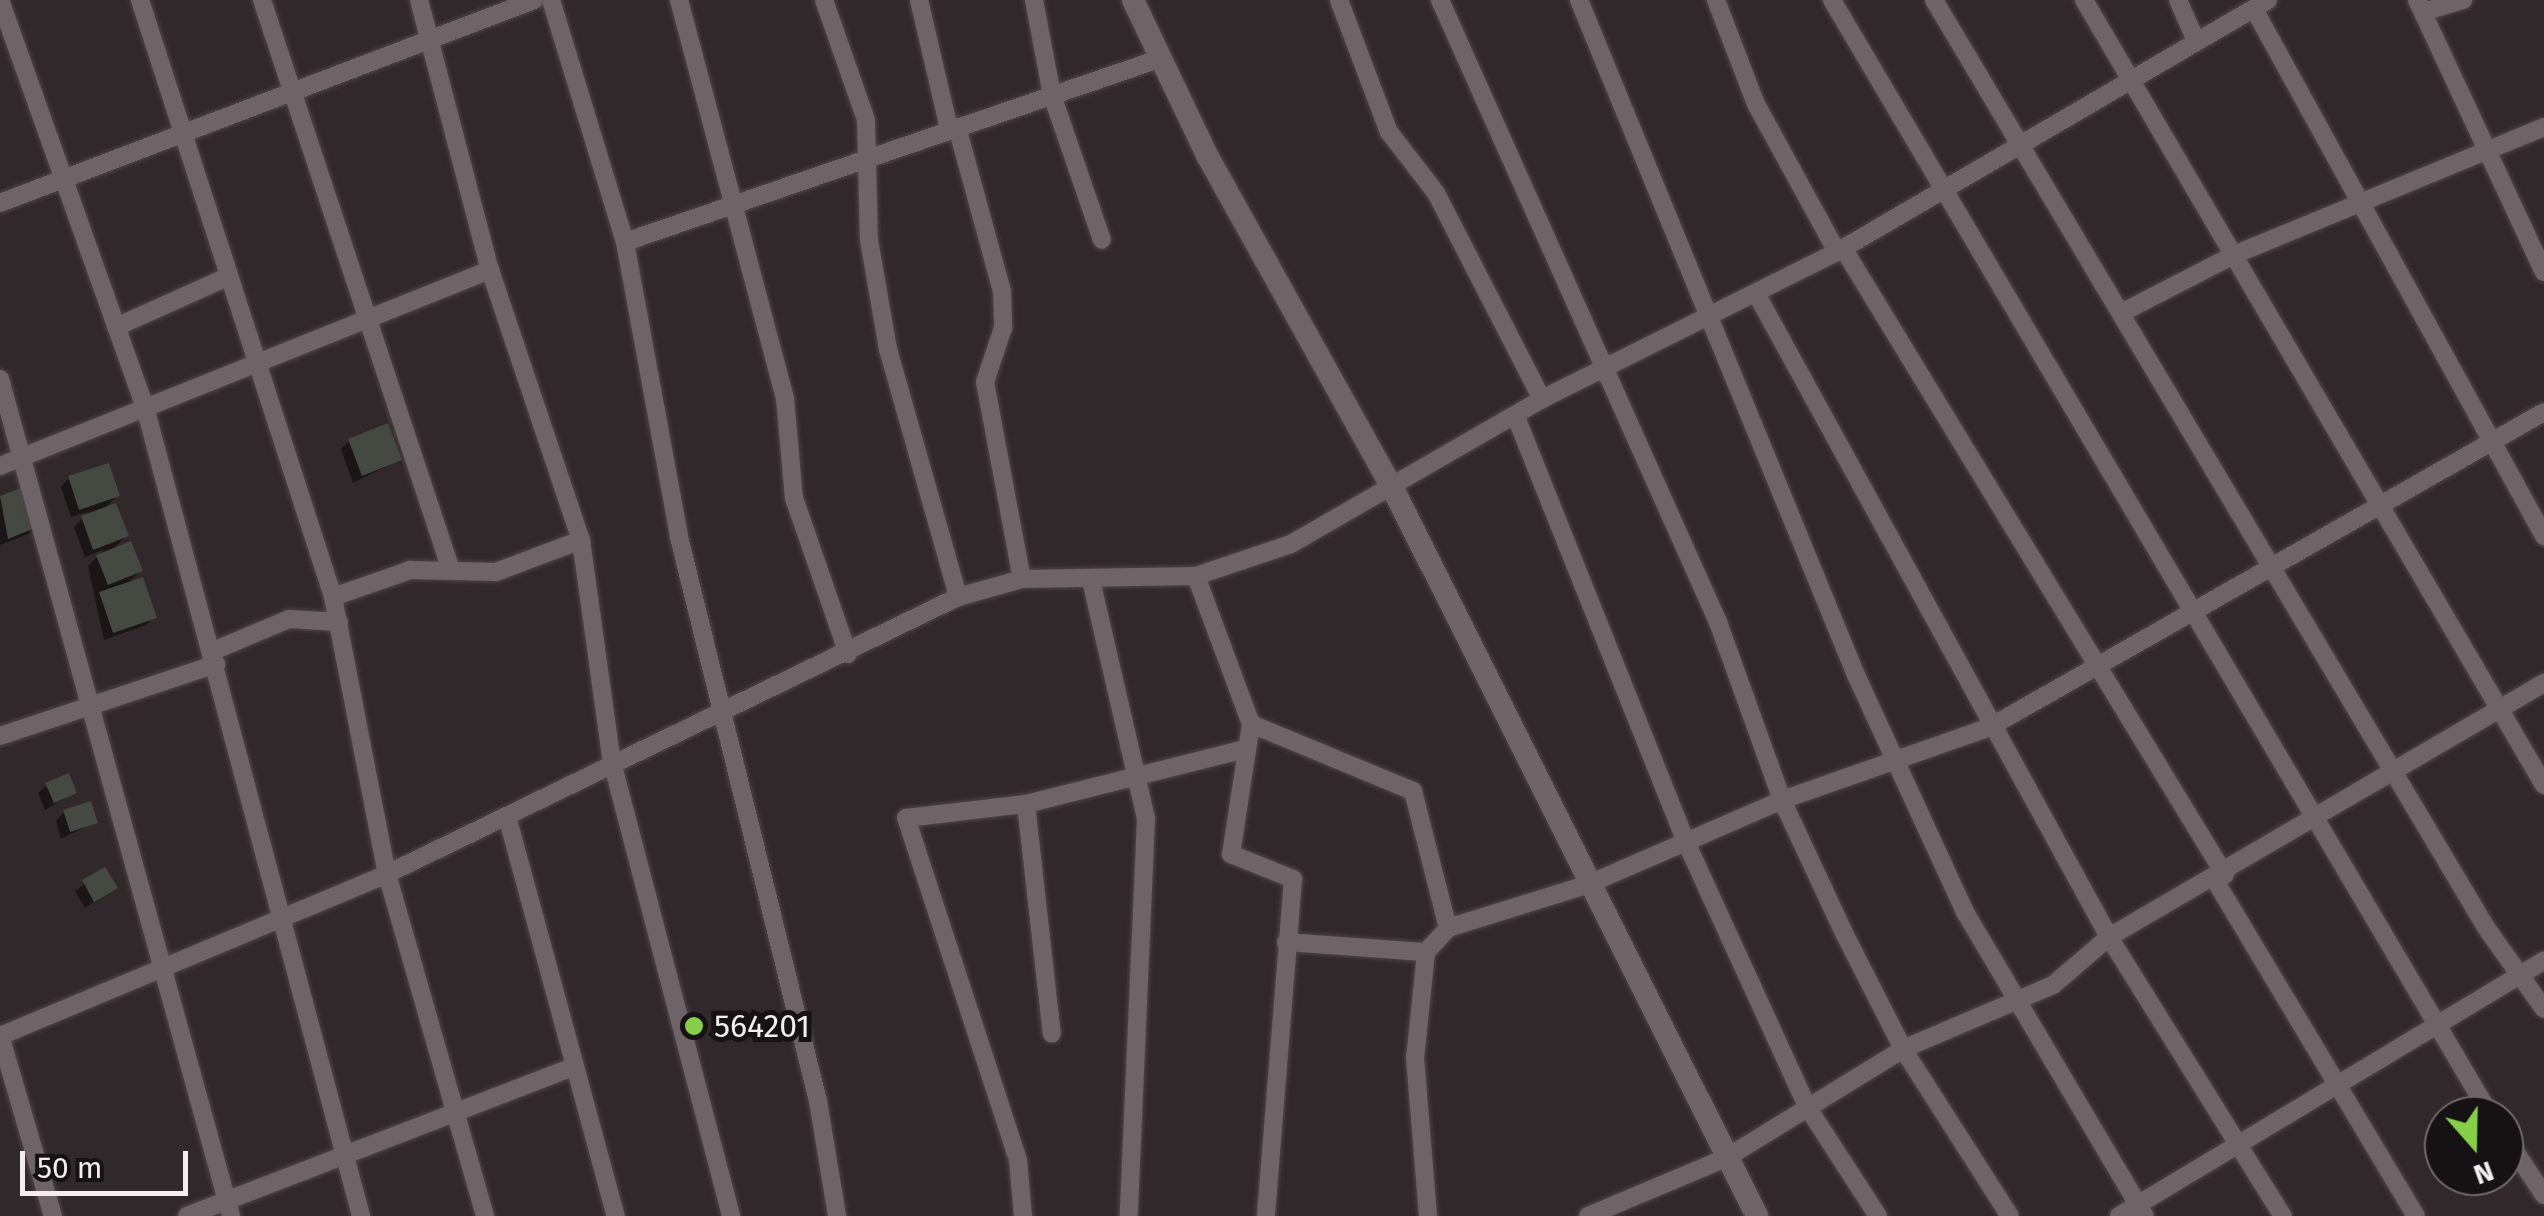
<!DOCTYPE html>
<html>
<head>
<meta charset="utf-8">
<style>
  body { margin:0 }
  #map { position:relative; width:2544px; height:1216px; overflow:hidden; background:#31282b; font-family:"Fira Sans",sans-serif }
  div>[style] { position:absolute }
  .shadow>* { inset:0; background:#0007 }
  .building>* { inset:0; background:#444941 }
  .roads { filter:drop-shadow(0 0 2px #4d4648) drop-shadow(0 0 2px #4d4648) }
  .minor>* { height:18px; margin:-9px; padding:0 9px; transform-origin:9px; border-radius:9px; background:#6e6366 }
  .tertiary>* { height:22px; margin:-11px; padding:0 11px; transform-origin:11px; border-radius:11px; background:#6e6366 }
  .dots>* { width:28px; height:28px; translate:-50% -50%; box-sizing:border-box; border:5px solid #161213; border-radius:50% }
  span { translate:-50% -50%; white-space:nowrap; text-align:center; line-height:1.15; -webkit-text-stroke:10px #161213; paint-order:stroke }
  .poi-label { font-size:32px; color:#f3edef }
  .left { translate:0 -50%; text-align:left }
  .north { position:absolute; left:2424px; top:1096px; width:100px; height:100px; box-sizing:border-box; background:#161213; border:2px solid #6e6a6b; border-radius:50%; rotate:160deg; font-size:28px; font-weight:700; line-height:40px; text-align:center; color:#f3edef }
  .north::after { content:''; display:block; margin:auto; width:35px; height:45px; background:#88cf49; clip-path:polygon(50% 0,100% 100%,50% 72%,0 100%) }
  .scale { position:absolute; left:20px; top:1151px; width:168px; height:45px; box-sizing:border-box; border:5px solid #f3edef; border-top:0; padding-left:12px; font-size:30px; line-height:35px; white-space:nowrap; color:#f3edef; -webkit-text-stroke:8px #161213; paint-order:stroke }
</style>
</head>
<body>
<div id="map">
  <div class="shadow">
    <div style="clip-path:polygon(349px 441px,399px 460px,353px 483px,341px 449px)"></div>
    <div style="clip-path:polygon(69px 478px,117px 496px,103px 510px,126px 536px,110px 552px,140px 571px,125px 586px,154px 617px,146px 625px,104px 640px,88px 566px,105px 549px,85px 557px,74px 527px,90px 511px,71px 517px,61px 487px)"></div>
    <div style="clip-path:polygon(30px 487px,36px 531px,0 545px,0 499px)"></div>
    <div style="clip-path:polygon(47px 785px,74px 792px,45px 810px,38px 793px)"></div>
    <div style="clip-path:polygon(64px 812px,95px 822px,61px 839px,56px 821px)"></div>
    <div style="clip-path:polygon(104px 870px,114px 888px,85px 908px,75px 891px)"></div>
  </div>
  <div class="building">
    <div style="clip-path:polygon(388px 423px,402px 460px,362px 476px,348px 439px)"></div>
    <div style="clip-path:polygon(109px 463px,120px 496px,79px 510px,68px 476px)"></div>
    <div style="clip-path:polygon(32px 484px,47px 523px,8px 539px,0 496px)"></div>
    <div style="clip-path:polygon(116px 503px,129px 536px,93px 550px,81px 516px)"></div>
    <div style="clip-path:polygon(131px 541px,143px 571px,108px 585px,96px 555px)"></div>
    <div style="clip-path:polygon(143px 577px,157px 618px,113px 633px,99px 592px)"></div>
    <div style="clip-path:polygon(69px 773px,77px 793px,54px 803px,45px 783px)"></div>
    <div style="clip-path:polygon(91px 801px,98px 823px,70px 832px,63px 810px)"></div>
    <div style="clip-path:polygon(105px 867px,118px 888px,94px 902px,82px 880px)"></div>
  </div>
  <div class="roads">
    <div class="minor">
      <div style="left:0;top:0;width:432px;rotate:70.4deg"></div>
      <div style="left:145px;top:407px;width:837px;rotate:75.05deg"></div>
      <div style="left:140px;top:0;width:627px;rotate:72.08deg"></div>
      <div style="left:333px;top:597px;width:282px;rotate:79deg"></div>
      <div style="left:387px;top:874px;width:356px;rotate:74deg"></div>
      <div style="left:262px;top:0;width:597px;rotate:71.66deg"></div>
      <div style="left:419px;top:0;width:279px;rotate:75.3deg"></div>
      <div style="left:490px;top:270px;width:285px;rotate:71.4deg"></div>
      <div style="left:581px;top:540px;width:224px;rotate:82.1deg"></div>
      <div style="left:612px;top:762px;width:469px;rotate:75.3deg"></div>
      <div style="left:551px;top:0;width:253px;rotate:73deg"></div>
      <div style="left:625px;top:242px;width:300px;rotate:79.6deg"></div>
      <div style="left:679px;top:537px;width:581px;rotate:76.16deg"></div>
      <div style="left:818px;top:1101px;width:117px;rotate:80.6deg"></div>
      <div style="left:679px;top:0;width:412px;rotate:75.1deg"></div>
      <div style="left:785px;top:398px;width:100px;rotate:84.9deg"></div>
      <div style="left:794px;top:498px;width:165px;rotate:70.9deg"></div>
      <div style="left:824px;top:0;width:127px;rotate:70.7deg"></div>
      <div style="left:866px;top:120px;width:120px;rotate:88.6deg"></div>
      <div style="left:869px;top:240px;width:111px;rotate:80.1deg"></div>
      <div style="left:888px;top:349px;width:258px;rotate:74.2deg"></div>
      <div style="left:919px;top:0;width:132px;rotate:76.9deg"></div>
      <div style="left:1034px;top:0;width:97px;rotate:79.3deg"></div>
      <div style="left:1052px;top:95px;width:153px;rotate:71deg"></div>
      <div style="left:1339px;top:0;width:141px;rotate:69.3deg"></div>
      <div style="left:1389px;top:132px;width:77px;rotate:52.4deg"></div>
      <div style="left:1436px;top:193px;width:232px;rotate:62.8deg"></div>
      <div style="left:1440px;top:0;width:681px;rotate:65.92deg"></div>
      <div style="left:1718px;top:622px;width:189px;rotate:70.2deg"></div>
      <div style="left:1782px;top:800px;width:145px;rotate:65deg"></div>
      <div style="left:1843px;top:931px;width:132px;rotate:63deg"></div>
      <div style="left:1903px;top:1049px;width:198px;rotate:57.4deg"></div>
      <div style="left:1579px;top:0;width:730px;rotate:67.69deg"></div>
      <div style="left:1856px;top:675px;width:261px;rotate:65.3deg"></div>
      <div style="left:1965px;top:912px;width:353px;rotate:59.4deg"></div>
      <div style="left:1716px;top:0;width:111px;rotate:69deg"></div>
      <div style="left:1756px;top:104px;width:169px;rotate:61.3deg"></div>
      <div style="left:1832px;top:0;width:1296px;rotate:59.44deg"></div>
      <div style="left:1934px;top:0;width:1081px;rotate:59.24deg"></div>
      <div style="left:2487px;top:929px;width:98px;rotate:54.5deg"></div>
      <div style="left:2084px;top:0;width:910px;rotate:59.63deg"></div>
      <div style="left:2178px;top:0;width:45px;rotate:66.3deg"></div>
      <div style="left:2417px;top:0;width:300px;rotate:65deg"></div>
      <div style="left:2254px;top:9px;width:602px;rotate:61.18deg"></div>
      <div style="left:2423px;top:12px;width:42px;rotate:-16.7deg"></div>
      <div style="left:957px;top:127px;width:170px;rotate:74.7deg"></div>
      <div style="left:1002px;top:291px;width:37px;rotate:88deg"></div>
      <div style="left:1003px;top:328px;width:57px;rotate:108.4deg"></div>
      <div style="left:985px;top:382px;width:200px;rotate:79.4deg"></div>
      <div style="left:0;top:203px;width:571px;rotate:-20.81deg"></div>
      <div style="left:625px;top:242px;width:561px;rotate:-18.92deg"></div>
      <div style="left:1843px;top:248px;width:734px;rotate:58.65deg"></div>
      <div style="left:1757px;top:295px;width:732px;rotate:61.26deg"></div>
      <div style="left:2109px;top:937px;width:329px;rotate:58.1deg"></div>
      <div style="left:2121px;top:313px;width:129px;rotate:-27.2deg"></div>
      <div style="left:2236px;top:254px;width:333px;rotate:-22.4deg"></div>
      <div style="left:116px;top:327px;width:122px;rotate:-24.2deg"></div>
      <div style="left:0;top:379px;width:868px;rotate:74.57deg"></div>
      <div style="left:1516px;top:417px;width:458px;rotate:68.2deg"></div>
      <div style="left:1686px;top:842px;width:293px;rotate:65.4deg"></div>
      <div style="left:1808px;top:1108px;width:129px;rotate:57.1deg"></div>
      <div style="left:0;top:466px;width:528px;rotate:-21.8deg"></div>
      <div style="left:1196px;top:576px;width:158px;rotate:69.6deg"></div>
      <div style="left:1251px;top:724px;width:132px;rotate:98.7deg"></div>
      <div style="left:1231px;top:854px;width:67px;rotate:22deg"></div>
      <div style="left:1293px;top:879px;width:338px;rotate:94.6deg"></div>
      <div style="left:1091px;top:580px;width:245px;rotate:77deg"></div>
      <div style="left:1146px;top:819px;width:397px;rotate:92.5deg"></div>
      <div style="left:333px;top:597px;width:82px;rotate:-19.3deg"></div>
      <div style="left:410px;top:570px;width:86px;rotate:1.3deg"></div>
      <div style="left:496px;top:572px;width:91px;rotate:-20.6deg"></div>
      <div style="left:213px;top:651px;width:82px;rotate:-22.8deg"></div>
      <div style="left:289px;top:619px;width:50px;rotate:3.4deg"></div>
      <div style="left:1251px;top:724px;width:175px;rotate:22.5deg"></div>
      <div style="left:1413px;top:791px;width:141px;rotate:75.7deg"></div>
      <div style="left:0;top:736px;width:228px;rotate:-18.4deg"></div>
      <div style="left:1026px;top:804px;width:231px;rotate:83.6deg"></div>
      <div style="left:507px;top:816px;width:415px;rotate:74.8deg"></div>
      <div style="left:2216px;top:882px;width:389px;rotate:59.1deg"></div>
      <div style="left:1286px;top:942px;width:140px;rotate:4.1deg"></div>
      <div style="left:0;top:1035px;width:189px;rotate:73.7deg"></div>
      <div style="left:0;top:1036px;width:420px;rotate:-22.7deg"></div>
      <div style="left:387px;top:874px;width:635px;rotate:-25.88deg"></div>
      <div style="left:958px;top:597px;width:66px;rotate:-15.7deg"></div>
      <div style="left:1022px;top:579px;width:174px;rotate:-1deg"></div>
      <div style="left:1196px;top:576px;width:100px;rotate:-18.6deg"></div>
      <div style="left:1291px;top:544px;width:290px;rotate:-30deg"></div>
      <div style="left:1542px;top:399px;width:330px;rotate:-26.5deg"></div>
      <div style="left:1837px;top:252px;width:499px;rotate:-30.3deg"></div>
      <div style="left:2504px;top:1135px;width:72px;rotate:56.3deg"></div>
      <div style="left:187px;top:1216px;width:414px;rotate:-21.1deg"></div>
      <div style="left:1023px;top:1216px;width:56px;rotate:-95.1deg"></div>
      <div style="left:1018px;top:1160px;width:360px;rotate:-108.1deg"></div>
      <div style="left:906px;top:818px;width:121px;rotate:-6.7deg"></div>
      <div style="left:1026px;top:804px;width:222px;rotate:-14.1deg"></div>
      <div style="left:1428px;top:1216px;width:158px;rotate:-94.7deg"></div>
      <div style="left:1415px;top:1059px;width:108px;rotate:-84.1deg"></div>
      <div style="left:1426px;top:952px;width:33px;rotate:-47deg"></div>
      <div style="left:1448px;top:928px;width:148px;rotate:-17.3deg"></div>
      <div style="left:1589px;top:884px;width:210px;rotate:-23.5deg"></div>
      <div style="left:1782px;top:800px;width:220px;rotate:-19.3deg"></div>
      <div style="left:1990px;top:727px;width:637px;rotate:-29.62deg"></div>
      <div style="left:1588px;top:1216px;width:150px;rotate:-22.8deg"></div>
      <div style="left:1726px;top:1158px;width:208px;rotate:-31.6deg"></div>
      <div style="left:1903px;top:1049px;width:163px;rotate:-23.1deg"></div>
      <div style="left:2053px;top:985px;width:74px;rotate:-40.6deg"></div>
      <div style="left:2109px;top:937px;width:504px;rotate:-30.28deg"></div>
      <div style="left:2119px;top:1216px;width:496px;rotate:-31deg"></div>
    </div>
    <div class="tertiary">
      <div style="left:1133px;top:0;width:174px;rotate:64.5deg"></div>
      <div style="left:1208px;top:157px;width:382px;rotate:60.9deg"></div>
      <div style="left:1394px;top:491px;width:811px;rotate:63.4deg"></div>
    </div>
  </div>
  <div class="dots">
    <div style="left:694px;top:1026px;background:#88cf49"></div>
  </div>
  <div class="poi-label">
    <span class="left" style="left:714px;top:1026px">564201</span>
  </div>
  <div class="north">N</div>
  <div class="scale">50 m</div>
</div>
</body>
</html>
